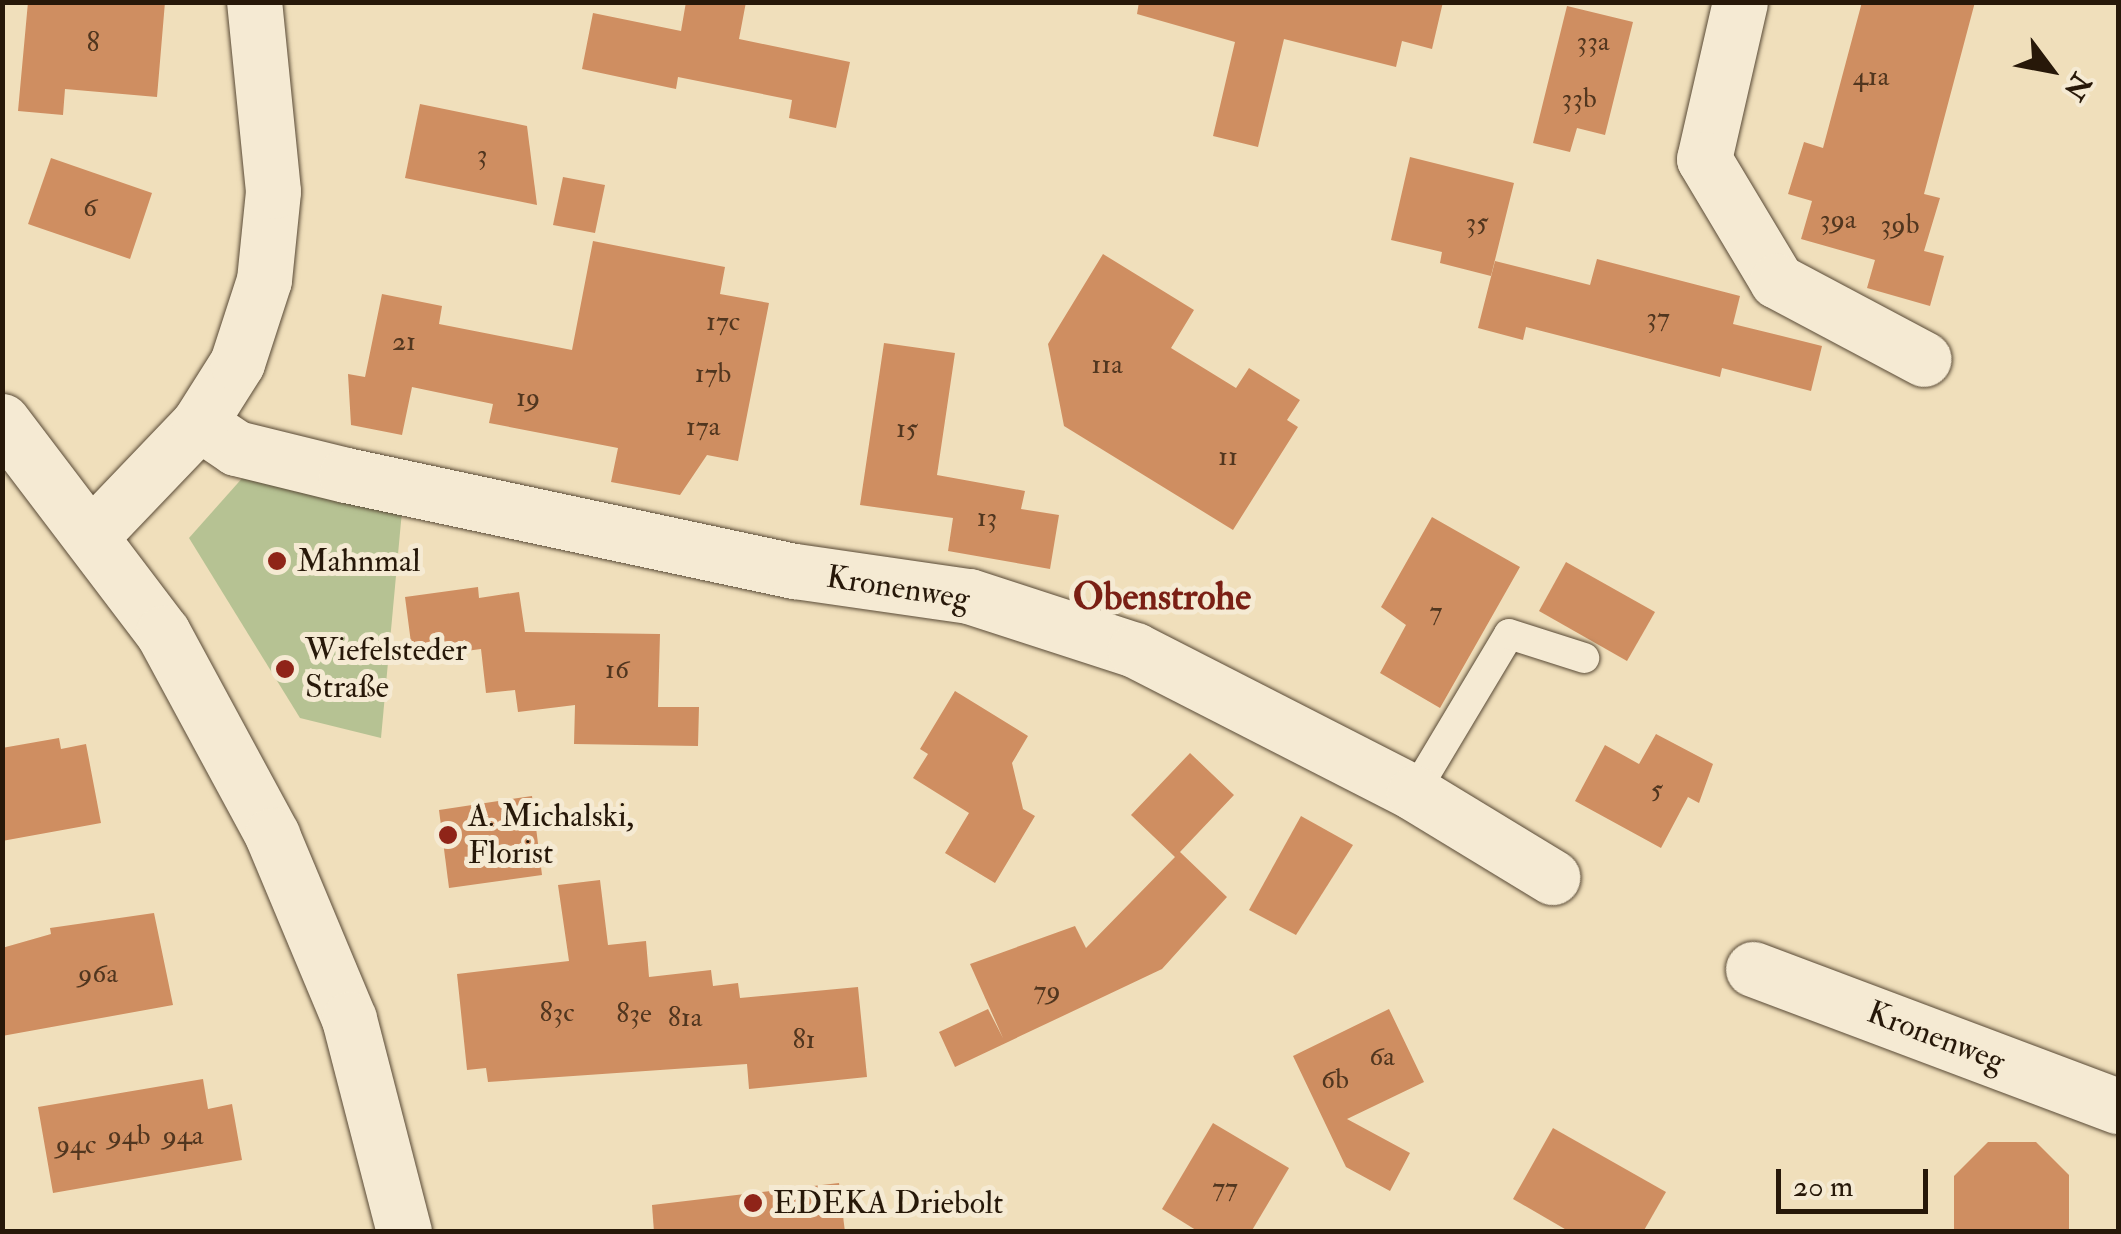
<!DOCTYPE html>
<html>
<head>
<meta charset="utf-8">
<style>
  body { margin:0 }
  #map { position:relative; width:2121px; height:1234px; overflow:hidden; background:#f0dfbb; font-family:"IM FELL Double Pica",serif }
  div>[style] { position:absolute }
  .green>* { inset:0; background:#b6c293 }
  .building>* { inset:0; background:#cf8e61 }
  .roads { filter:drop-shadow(0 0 2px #594a36) drop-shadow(0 0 2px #594a36) }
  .service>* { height:30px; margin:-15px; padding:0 15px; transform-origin:15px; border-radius:15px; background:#f5ead3 }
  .minor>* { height:55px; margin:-27.5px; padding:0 27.5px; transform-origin:27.5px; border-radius:27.5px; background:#f5ead3 }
  .secondary>* { height:55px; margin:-27.5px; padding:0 27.5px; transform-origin:27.5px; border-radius:27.5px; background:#f5ead3 }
  .dots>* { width:28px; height:28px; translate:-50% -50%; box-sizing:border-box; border:5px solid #f5ead3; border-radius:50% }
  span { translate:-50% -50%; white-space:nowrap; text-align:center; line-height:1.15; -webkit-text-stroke:10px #f5ead3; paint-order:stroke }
  .number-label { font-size:28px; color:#51361f }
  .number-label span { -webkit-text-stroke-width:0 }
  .poi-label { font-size:32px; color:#271809 }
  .left { translate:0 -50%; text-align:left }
  .street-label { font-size:32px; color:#271809 }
  .quarter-label { font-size:38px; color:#7a1f14; font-weight:700 }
  .frame { position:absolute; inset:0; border:5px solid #271809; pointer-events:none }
  .north { position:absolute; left:2001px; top:20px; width:100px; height:100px; -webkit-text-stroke:8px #f5ead3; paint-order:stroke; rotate:122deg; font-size:28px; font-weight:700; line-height:40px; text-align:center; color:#271809 }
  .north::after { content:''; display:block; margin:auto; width:35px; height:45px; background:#271809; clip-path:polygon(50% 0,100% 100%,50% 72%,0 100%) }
  .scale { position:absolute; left:1776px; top:1169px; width:152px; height:45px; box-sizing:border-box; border:5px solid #271809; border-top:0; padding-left:12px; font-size:30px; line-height:35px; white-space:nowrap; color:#271809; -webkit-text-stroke:8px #f5ead3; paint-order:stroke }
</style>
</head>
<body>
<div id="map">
  <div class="green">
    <div style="clip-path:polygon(245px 475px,402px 511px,381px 738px,300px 718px,189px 538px)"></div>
  </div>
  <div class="building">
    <div style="clip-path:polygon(28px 2px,165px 2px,157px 97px,65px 89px,63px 115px,18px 111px)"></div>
    <div style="clip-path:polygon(686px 2px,746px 2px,739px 39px,850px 62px,836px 128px,789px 118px,792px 100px,678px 77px,676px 89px,582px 69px,593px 13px,681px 31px)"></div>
    <div style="clip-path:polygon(1139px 2px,1443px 2px,1432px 49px,1402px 41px,1396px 67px,1284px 39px,1258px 147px,1213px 136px,1235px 42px,1137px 14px)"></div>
    <div style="clip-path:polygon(1862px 2px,1975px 2px,1924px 194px,1940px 198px,1924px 251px,1944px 256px,1930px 306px,1867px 288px,1875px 260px,1801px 239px,1812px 201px,1788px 194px,1804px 142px,1823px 148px)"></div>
    <div style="clip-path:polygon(1567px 6px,1633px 22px,1605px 135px,1577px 128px,1570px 152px,1533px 143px)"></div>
    <div style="clip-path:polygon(420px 104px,527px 126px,537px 205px,405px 178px)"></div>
    <div style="clip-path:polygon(1410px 157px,1514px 183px,1491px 276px,1440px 263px,1442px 252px,1391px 240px)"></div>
    <div style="clip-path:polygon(51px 158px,152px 193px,130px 259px,28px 224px)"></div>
    <div style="clip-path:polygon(563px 177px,605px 185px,595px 233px,553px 225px)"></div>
    <div style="clip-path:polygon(593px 241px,725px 267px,720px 294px,769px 303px,738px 461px,707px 455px,680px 495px,611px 482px,618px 448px,489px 423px,493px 404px,412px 387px,402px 435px,351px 425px,348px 374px,365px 377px,382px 294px,442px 306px,439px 324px,572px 350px)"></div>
    <div style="clip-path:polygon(1103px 254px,1194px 310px,1171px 348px,1236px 388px,1249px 368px,1300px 400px,1287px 420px,1298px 427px,1233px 530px,1064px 426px,1048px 344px)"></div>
    <div style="clip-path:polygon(1597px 259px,1740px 296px,1733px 324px,1822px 346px,1811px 391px,1722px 368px,1720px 377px,1526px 327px,1523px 340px,1478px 328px,1495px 261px,1590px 285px)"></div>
    <div style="clip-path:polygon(884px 343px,955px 353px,937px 475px,1025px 491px,1021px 509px,1059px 515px,1050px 569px,948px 551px,953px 518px,860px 505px)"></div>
    <div style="clip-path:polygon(1432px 517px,1520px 567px,1440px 708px,1380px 673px,1406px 625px,1381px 607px)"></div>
    <div style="clip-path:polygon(1566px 562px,1655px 612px,1627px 661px,1539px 611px)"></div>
    <div style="clip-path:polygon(478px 587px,479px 598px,519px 592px,525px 632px,660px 634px,658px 707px,699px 707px,698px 746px,574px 744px,575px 705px,518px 712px,515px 690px,486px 693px,481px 649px,413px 658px,405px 597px)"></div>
    <div style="clip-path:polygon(955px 691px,1028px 736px,1012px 763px,1023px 809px,1035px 816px,995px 883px,945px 853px,969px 813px,913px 778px,928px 754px,920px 749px)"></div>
    <div style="clip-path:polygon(1656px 734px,1713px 764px,1699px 803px,1688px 797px,1661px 848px,1575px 801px,1605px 745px,1639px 764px)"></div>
    <div style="clip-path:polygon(59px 738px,61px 749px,86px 744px,101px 823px,2px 841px,2px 748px)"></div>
    <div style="clip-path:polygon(1190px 753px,1234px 795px,1180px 852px,1227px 897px,1162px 969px,955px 1067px,939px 1032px,988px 1009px,1003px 1038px,970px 964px,1075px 926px,1086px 948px,1175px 857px,1131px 815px)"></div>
    <div style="clip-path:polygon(532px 796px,542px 875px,449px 888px,439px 810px)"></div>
    <div style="clip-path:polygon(1301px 816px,1353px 845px,1296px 935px,1249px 910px)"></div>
    <div style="clip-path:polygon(600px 880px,608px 945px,646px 941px,649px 977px,711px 970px,713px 986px,738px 983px,740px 998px,858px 987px,867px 1077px,749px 1089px,747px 1064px,488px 1082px,486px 1068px,467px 1070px,457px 974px,569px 961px,558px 885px)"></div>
    <div style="clip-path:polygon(154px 913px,173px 1005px,2px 1036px,2px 948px,51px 934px,50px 928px)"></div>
    <div style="clip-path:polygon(1389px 1009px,1424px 1082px,1347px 1119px,1410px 1153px,1390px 1191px,1346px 1167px,1293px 1056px)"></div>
    <div style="clip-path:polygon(203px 1079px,208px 1109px,232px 1104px,242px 1160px,53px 1193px,38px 1107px)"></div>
    <div style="clip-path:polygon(1213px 1123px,1289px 1168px,1251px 1232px,1199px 1232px,1162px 1209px)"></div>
    <div style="clip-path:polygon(1553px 1128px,1666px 1192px,1643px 1232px,1570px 1232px,1513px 1199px)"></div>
    <div style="clip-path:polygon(1988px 1142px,2036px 1142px,2069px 1175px,2069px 1232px,1954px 1232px,1954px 1176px)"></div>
    <div style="clip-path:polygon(839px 1183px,845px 1232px,654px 1232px,652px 1205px)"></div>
  </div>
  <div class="roads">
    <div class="service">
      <div style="left:1414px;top:793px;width:185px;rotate:-59.1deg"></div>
      <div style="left:1509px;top:634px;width:79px;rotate:17.7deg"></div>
    </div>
    <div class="minor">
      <div style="left:1740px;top:2px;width:161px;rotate:102.9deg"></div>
      <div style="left:1704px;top:159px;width:142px;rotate:59.1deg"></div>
      <div style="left:1777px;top:281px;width:166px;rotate:28deg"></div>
      <div style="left:199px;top:423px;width:45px;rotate:34deg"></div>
      <div style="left:236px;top:448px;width:113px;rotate:13.8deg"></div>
      <div style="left:346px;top:475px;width:459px;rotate:12.1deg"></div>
      <div style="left:795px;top:571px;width:176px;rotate:8.2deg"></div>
      <div style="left:969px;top:596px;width:175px;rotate:18deg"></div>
      <div style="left:1135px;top:650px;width:314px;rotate:27.1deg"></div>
      <div style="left:1414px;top:793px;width:162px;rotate:31.3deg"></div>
      <div style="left:93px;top:534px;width:153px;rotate:-46.3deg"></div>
      <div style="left:199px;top:423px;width:71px;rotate:-57.7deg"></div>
      <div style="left:237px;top:363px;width:87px;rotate:-72deg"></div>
      <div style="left:264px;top:280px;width:89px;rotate:-84.2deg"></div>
      <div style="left:273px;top:191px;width:190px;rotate:-95.7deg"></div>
      <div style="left:1753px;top:969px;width:390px;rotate:20.6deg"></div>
    </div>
    <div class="secondary">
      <div style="left:2px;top:421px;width:266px;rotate:52.8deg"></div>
      <div style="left:163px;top:633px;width:230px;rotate:61.6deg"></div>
      <div style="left:272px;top:835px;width:199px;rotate:67.3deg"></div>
      <div style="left:349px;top:1019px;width:220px;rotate:75.5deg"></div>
    </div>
  </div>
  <div class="dots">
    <div style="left:277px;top:561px;background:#8f2418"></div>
    <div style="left:285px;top:669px;background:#8f2418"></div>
    <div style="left:448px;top:835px;background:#8f2418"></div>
    <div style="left:753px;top:1203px;background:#8f2418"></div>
  </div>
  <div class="number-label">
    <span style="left:1593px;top:42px">33a</span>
    <span style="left:93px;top:43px">8</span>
    <span style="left:1871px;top:77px">41a</span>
    <span style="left:1579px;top:99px">33b</span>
    <span style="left:482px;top:155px">3</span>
    <span style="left:90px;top:208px">6</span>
    <span style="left:1838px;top:220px">39a</span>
    <span style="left:1477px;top:223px">35</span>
    <span style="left:1900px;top:225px">39b</span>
    <span style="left:1658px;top:318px">37</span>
    <span style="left:723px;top:322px">17c</span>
    <span style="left:404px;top:342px">21</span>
    <span style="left:1107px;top:365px">11a</span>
    <span style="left:713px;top:374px">17b</span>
    <span style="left:528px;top:398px">19</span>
    <span style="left:703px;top:427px">17a</span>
    <span style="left:907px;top:429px">15</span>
    <span style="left:1228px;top:457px">11</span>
    <span style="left:987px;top:518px">13</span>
    <span style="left:1436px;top:612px">7</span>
    <span style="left:617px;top:670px">16</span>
    <span style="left:1657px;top:790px">5</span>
    <span style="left:98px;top:974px">96a</span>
    <span style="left:1047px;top:991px">79</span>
    <span style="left:557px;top:1013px">83c</span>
    <span style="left:634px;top:1014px">83e</span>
    <span style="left:685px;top:1018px">81a</span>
    <span style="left:804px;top:1040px">81</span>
    <span style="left:1382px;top:1057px">6a</span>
    <span style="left:1335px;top:1080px">6b</span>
    <span style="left:129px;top:1136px">94b</span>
    <span style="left:183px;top:1136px">94a</span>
    <span style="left:76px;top:1145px">94c</span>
    <span style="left:1225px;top:1188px">77</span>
  </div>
  <div class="poi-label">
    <span class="left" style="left:297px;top:561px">Mahnmal</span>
    <span class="left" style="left:305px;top:669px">Wiefelsteder<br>Straße</span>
    <span class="left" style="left:468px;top:835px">A. Michalski,<br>Florist</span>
    <span class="left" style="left:773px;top:1203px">EDEKA Driebolt</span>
  </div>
  <div class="street-label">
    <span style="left:898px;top:588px;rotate:9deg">Kronenweg</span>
    <span style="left:1936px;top:1037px;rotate:21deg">Kronenweg</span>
  </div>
  <div class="quarter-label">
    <span style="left:1162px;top:598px">Obenstrohe</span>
  </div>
  <div class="frame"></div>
  <div class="north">N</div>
  <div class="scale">20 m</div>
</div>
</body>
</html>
